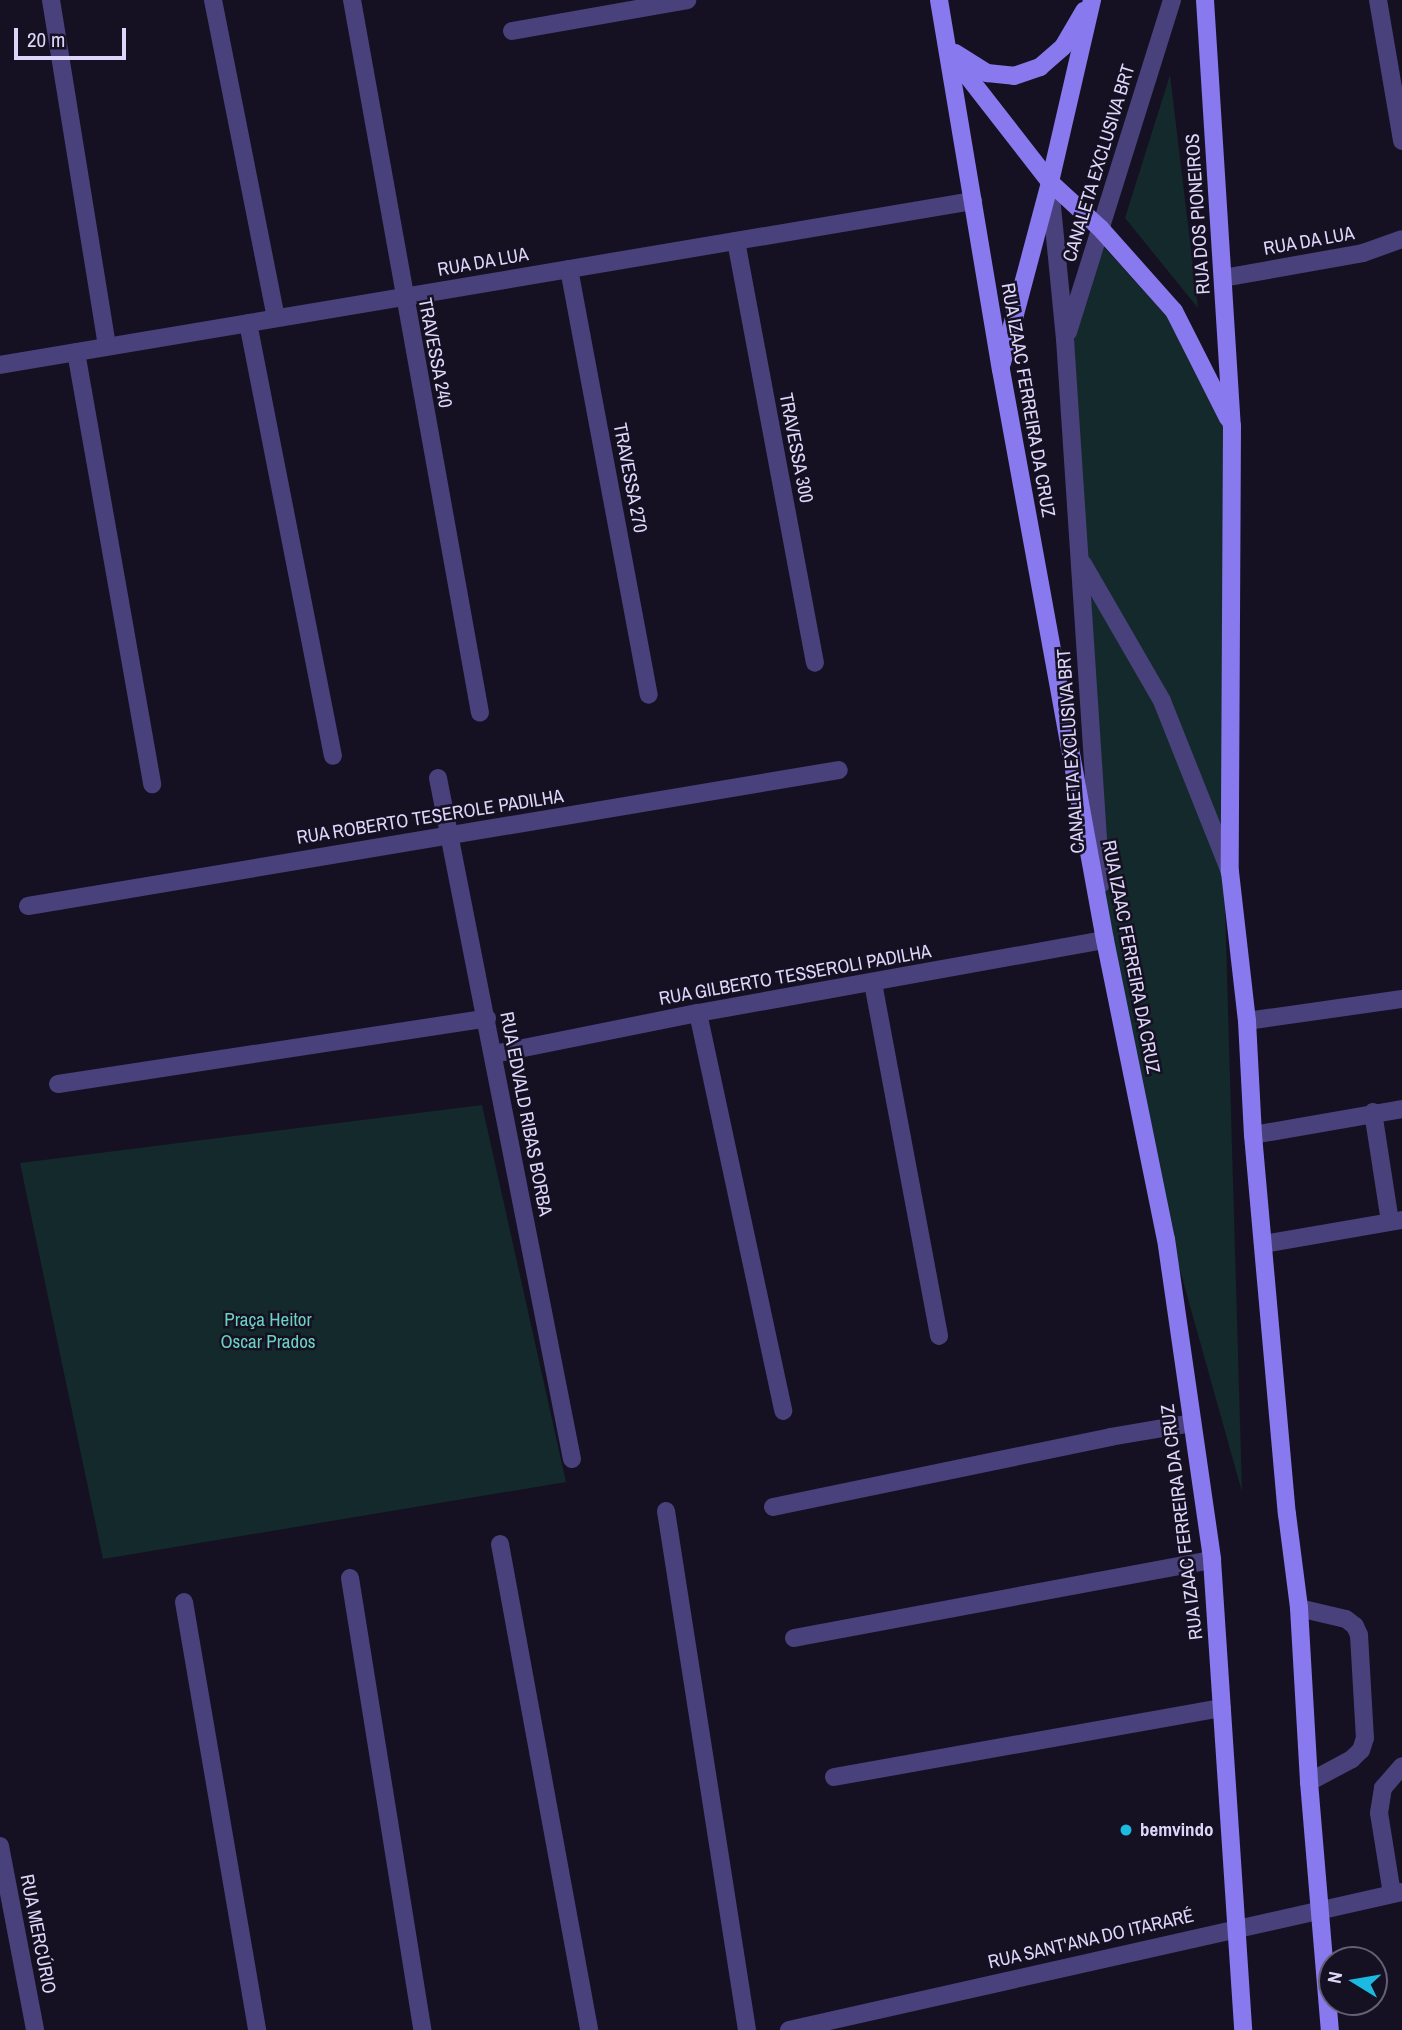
<!DOCTYPE html>
<html>
<head>
<meta charset="utf-8">
<style>
  body { margin:0 }
  #map { position:relative; width:1402px; height:2030px; overflow:hidden; background:#151122; font-family:"Archivo Narrow",sans-serif }
  div>[style] { position:absolute }
  .green>* { inset:0; background:#14292b }
  .lane>* { height:18px; margin:-9px; padding:0 9px; transform-origin:9px; border-radius:9px; background:#49417b }
  .street>* { height:18px; margin:-9px; padding:0 9px; transform-origin:9px; border-radius:9px; background:#49417b }
  .secondary>* { height:18px; margin:-9px; padding:0 9px; transform-origin:9px; border-radius:9px; background:#8879ee }
  .dots>* { width:19px; height:19px; translate:-50% -50%; box-sizing:border-box; border:4px solid #151122; border-radius:50% }
  span { translate:-50% -50%; white-space:nowrap; text-align:center; line-height:1.15; -webkit-text-stroke:5px #151122; paint-order:stroke }
  .street-label { font-size:19px; color:#ded6fa }
  .park-label { font-size:19px; color:#6bd1c2 }
  .poi-label { font-size:19px; color:#ded6fa; font-weight:700 }
  .left { translate:0 -50%; text-align:left }
  .north { position:absolute; left:1318px; top:1946px; width:70px; height:70px; box-sizing:border-box; background:#151122; border:2px solid #656078; border-radius:50%; rotate:281deg; font-size:19px; font-weight:700; line-height:28px; text-align:center; color:#ded6fa }
  .north::after { content:''; display:block; margin:auto; width:24px; height:32px; background:#1cb9e0; clip-path:polygon(50% 0,100% 100%,50% 72%,0 100%) }
  .scale { position:absolute; left:14px; top:28px; width:112px; height:32px; box-sizing:border-box; border:4px solid #ded6fa; border-top:0; padding-left:9px; font-size:21px; line-height:24px; white-space:nowrap; color:#ded6fa; -webkit-text-stroke:5px #151122; paint-order:stroke }
</style>
</head>
<body>
<div id="map">
  <div class="green">
    <div style="clip-path:polygon(1170px 75px,1198px 308px,1125px 218px)"></div>
    <div style="clip-path:polygon(1104px 247px,1173px 323px,1226px 430px,1224px 845px,1085px 554px,1071px 350px)"></div>
    <div style="clip-path:polygon(1085px 580px,1161px 713px,1224px 872px,1242px 1492px,1164px 1213px,1107px 934px)"></div>
    <div style="clip-path:polygon(482px 1105px,566px 1482px,103px 1559px,20px 1163px)"></div>
  </div>
  <div class="lane">
    <div style="left:51px;top:0;width:351px;rotate:80.8deg"></div>
    <div style="left:213px;top:0;width:324px;rotate:78.8deg"></div>
    <div style="left:352px;top:0;width:724px;rotate:79.82deg"></div>
    <div style="left:512px;top:31px;width:178px;rotate:-10deg"></div>
    <div style="left:1050px;top:186px;width:154px;rotate:84.4deg"></div>
    <div style="left:1065px;top:339px;width:546px;rotate:86.22deg"></div>
    <div style="left:736px;top:241px;width:429px;rotate:79.4deg"></div>
    <div style="left:569px;top:269px;width:433px;rotate:79.4deg"></div>
    <div style="left:248px;top:323px;width:441px;rotate:78.9deg"></div>
    <div style="left:1068px;top:332px;width:348px;rotate:-72.6deg"></div>
    <div style="left:76px;top:352px;width:439px;rotate:80deg"></div>
    <div style="left:1083px;top:564px;width:158px;rotate:60deg"></div>
    <div style="left:1162px;top:701px;width:184px;rotate:68.3deg"></div>
    <div style="left:28px;top:906px;width:822px;rotate:-9.52deg"></div>
    <div style="left:873px;top:983px;width:359px;rotate:79.4deg"></div>
    <div style="left:698px;top:1013px;width:407px;rotate:77.9deg"></div>
    <div style="left:1247px;top:1021px;width:157px;rotate:-8.1deg"></div>
    <div style="left:58px;top:1084px;width:434px;rotate:-8.7deg"></div>
    <div style="left:1373px;top:1112px;width:111px;rotate:81.2deg"></div>
    <div style="left:1253px;top:1135px;width:151px;rotate:-9.9deg"></div>
    <div style="left:1263px;top:1244px;width:141px;rotate:-9.8deg"></div>
    <div style="left:773px;top:1507px;width:344px;rotate:-11.7deg"></div>
    <div style="left:1110px;top:1437px;width:83px;rotate:-9.7deg"></div>
    <div style="left:666px;top:1511px;width:525px;rotate:81.13deg"></div>
    <div style="left:500px;top:1544px;width:494px;rotate:79.6deg"></div>
    <div style="left:350px;top:1578px;width:458px;rotate:80.9deg"></div>
    <div style="left:184px;top:1602px;width:434px;rotate:80.3deg"></div>
    <div style="left:1299px;top:1608px;width:48px;rotate:13.2deg"></div>
    <div style="left:1346px;top:1619px;width:11px;rotate:38deg"></div>
    <div style="left:1355px;top:1626px;width:10px;rotate:66deg"></div>
    <div style="left:1359px;top:1635px;width:103px;rotate:86.7deg"></div>
    <div style="left:1365px;top:1738px;width:13px;rotate:108deg"></div>
    <div style="left:1361px;top:1750px;width:13px;rotate:135deg"></div>
    <div style="left:1352px;top:1759px;width:49px;rotate:151.9deg"></div>
    <div style="left:794px;top:1638px;width:425px;rotate:-10.6deg"></div>
    <div style="left:1392px;top:1894px;width:82px;rotate:-99.1deg"></div>
    <div style="left:1379px;top:1813px;width:25px;rotate:-81deg"></div>
    <div style="left:1383px;top:1788px;width:29px;rotate:-49deg"></div>
  </div>
  <div class="street">
    <div style="left:1378px;top:0;width:143px;rotate:80.3deg"></div>
    <div style="left:1223px;top:278px;width:142px;rotate:-10.1deg"></div>
    <div style="left:1363px;top:253px;width:41px;rotate:-19.7deg"></div>
    <div style="left:0;top:365px;width:987px;rotate:-9.57deg"></div>
    <div style="left:438px;top:778px;width:694px;rotate:78.87deg"></div>
    <div style="left:494px;top:1054px;width:208px;rotate:-11.4deg"></div>
    <div style="left:698px;top:1013px;width:413px;rotate:-10.2deg"></div>
    <div style="left:834px;top:1777px;width:394px;rotate:-10.1deg"></div>
    <div style="left:0;top:1846px;width:187px;rotate:79.2deg"></div>
    <div style="left:789px;top:2030px;width:628px;rotate:-12.69deg"></div>
  </div>
  <div class="secondary">
    <div style="left:939px;top:0;width:375px;rotate:80.5deg"></div>
    <div style="left:1001px;top:370px;width:579px;rotate:79.66deg"></div>
    <div style="left:1105px;top:940px;width:305px;rotate:78.5deg"></div>
    <div style="left:1166px;top:1239px;width:324px;rotate:81.8deg"></div>
    <div style="left:1212px;top:1560px;width:471px;rotate:86.2deg"></div>
    <div style="left:1205px;top:0;width:427px;rotate:86.4deg"></div>
    <div style="left:1232px;top:426px;width:446px;rotate:90.3deg"></div>
    <div style="left:1230px;top:872px;width:150px;rotate:83.5deg"></div>
    <div style="left:1247px;top:1021px;width:114px;rotate:87deg"></div>
    <div style="left:1253px;top:1135px;width:381px;rotate:84.9deg"></div>
    <div style="left:1287px;top:1514px;width:95px;rotate:82.7deg"></div>
    <div style="left:1299px;top:1608px;width:174px;rotate:86.7deg"></div>
    <div style="left:1309px;top:1782px;width:249px;rotate:85.2deg"></div>
    <div style="left:948px;top:51px;width:166px;rotate:52.1deg"></div>
    <div style="left:1050px;top:182px;width:68px;rotate:42.6deg"></div>
    <div style="left:1100px;top:228px;width:111px;rotate:48.3deg"></div>
    <div style="left:1174px;top:311px;width:120px;rotate:63.2deg"></div>
    <div style="left:955px;top:53px;width:38px;rotate:32deg"></div>
    <div style="left:987px;top:73px;width:27px;rotate:6deg"></div>
    <div style="left:1014px;top:76px;width:28px;rotate:-19deg"></div>
    <div style="left:1040px;top:67px;width:30px;rotate:-41deg"></div>
    <div style="left:1063px;top:47px;width:42px;rotate:-59.7deg"></div>
    <div style="left:1002px;top:363px;width:187px;rotate:-75.1deg"></div>
    <div style="left:1050px;top:182px;width:187px;rotate:-77deg"></div>
  </div>
  <div class="dots">
    <div style="left:1126px;top:1830px;background:#1cb9e0"></div>
  </div>
  <div class="street-label">
    <span style="left:1099px;top:163px;rotate:-73deg">CANALETA EXCLUSIVA BRT</span>
    <span style="left:1198px;top:214px;rotate:-94deg">RUA DOS PIONEIROS</span>
    <span style="left:1309px;top:241px;rotate:-10deg">RUA DA LUA</span>
    <span style="left:483px;top:262px;rotate:-10deg">RUA DA LUA</span>
    <span style="left:435px;top:353px;rotate:79deg">TRAVESSA 240</span>
    <span style="left:1028px;top:400px;rotate:80deg">RUA IZAAC FERREIRA DA CRUZ</span>
    <span style="left:796px;top:448px;rotate:79deg">TRAVESSA 300</span>
    <span style="left:630px;top:478px;rotate:79deg">TRAVESSA 270</span>
    <span style="left:1071px;top:751px;rotate:-94deg">CANALETA EXCLUSIVA BRT</span>
    <span style="left:430px;top:817px;rotate:-9deg">RUA ROBERTO TESEROLE PADILHA</span>
    <span style="left:1131px;top:957px;rotate:79deg">RUA IZAAC FERREIRA DA CRUZ</span>
    <span style="left:795px;top:975px;rotate:-10deg">RUA GILBERTO TESSEROLI PADILHA</span>
    <span style="left:526px;top:1114px;rotate:79deg">RUA EDVALD RIBAS BORBA</span>
    <span style="left:1182px;top:1522px;rotate:-97deg">RUA IZAAC FERREIRA DA CRUZ</span>
    <span style="left:38px;top:1934px;rotate:79deg">RUA MERCÚRIO</span>
    <span style="left:1091px;top:1939px;rotate:-13deg">RUA SANT'ANA DO ITARARÉ</span>
  </div>
  <div class="park-label">
    <span style="left:268px;top:1331px">Praça Heitor<br>Oscar Prados</span>
  </div>
  <div class="poi-label">
    <span class="left" style="left:1140px;top:1830px">bemvindo</span>
  </div>
  <div class="north">N</div>
  <div class="scale">20 m</div>
</div>
</body>
</html>
